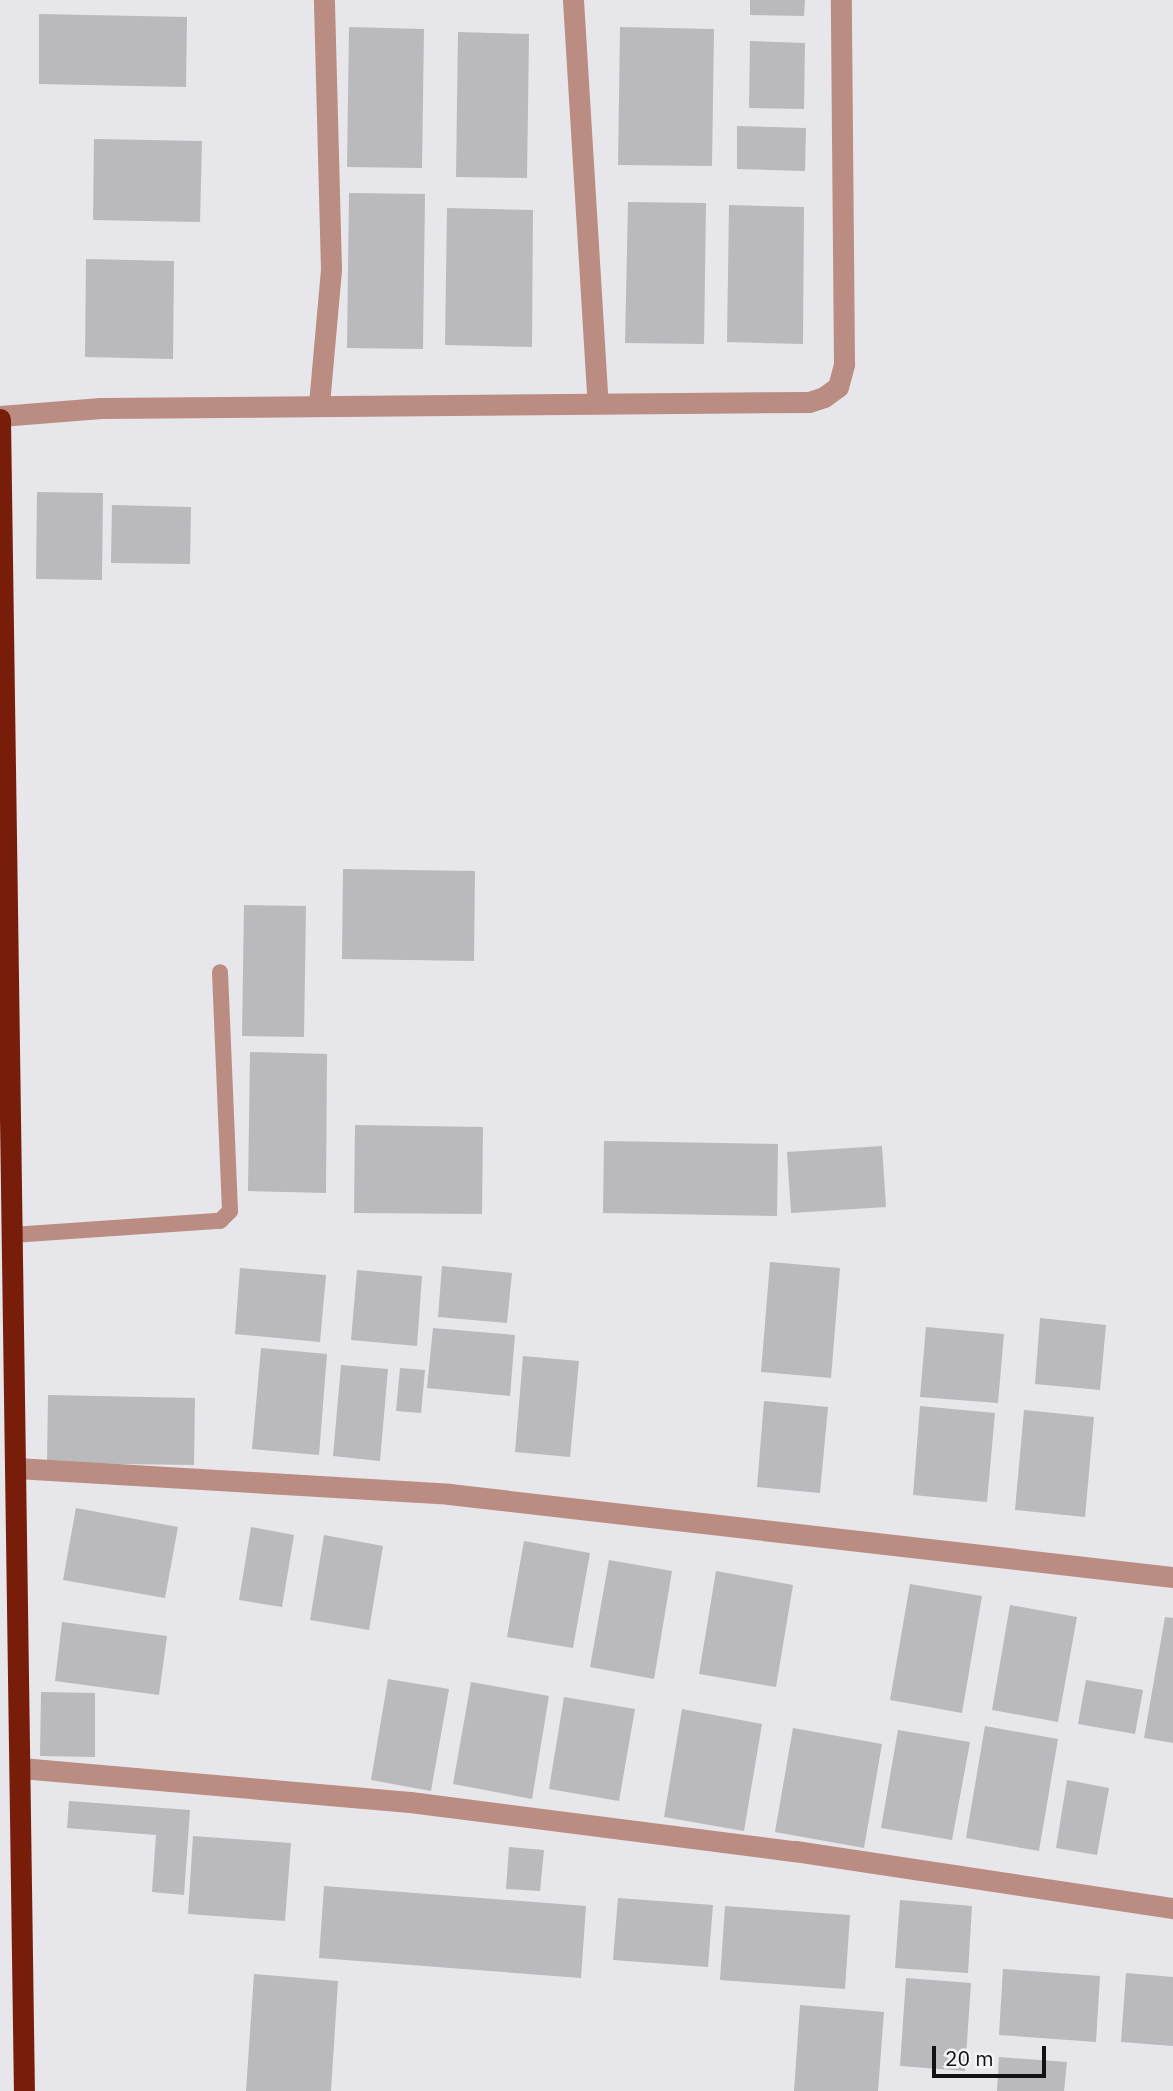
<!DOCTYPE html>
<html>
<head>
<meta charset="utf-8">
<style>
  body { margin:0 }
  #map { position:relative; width:1173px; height:2091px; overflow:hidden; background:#e6e6eb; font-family:"IBM Plex Sans",sans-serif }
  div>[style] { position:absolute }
  .building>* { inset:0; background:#bab9be }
  .lane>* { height:16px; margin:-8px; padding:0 8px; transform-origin:8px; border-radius:8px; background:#ba8c82 }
  .street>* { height:21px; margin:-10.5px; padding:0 10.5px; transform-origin:10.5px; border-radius:10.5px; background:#ba8c82 }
  .highway>* { height:21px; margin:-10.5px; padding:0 10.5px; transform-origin:10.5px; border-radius:10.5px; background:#791d0b }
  span { translate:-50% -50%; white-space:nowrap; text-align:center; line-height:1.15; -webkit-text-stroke:7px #f3f3f8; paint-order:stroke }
  .scale { position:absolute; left:932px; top:2046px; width:114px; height:32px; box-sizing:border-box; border:4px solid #121213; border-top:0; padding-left:9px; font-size:21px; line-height:24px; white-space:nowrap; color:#121213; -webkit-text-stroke:5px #f3f3f8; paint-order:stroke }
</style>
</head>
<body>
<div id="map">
  <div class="building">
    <div style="clip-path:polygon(750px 0,805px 0,804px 16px,750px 15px)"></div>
    <div style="clip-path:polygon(39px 14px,187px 17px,186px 87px,39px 84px)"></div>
    <div style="clip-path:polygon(349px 27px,424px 29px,422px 168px,347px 167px)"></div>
    <div style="clip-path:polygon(620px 27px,714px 29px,712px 166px,618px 165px)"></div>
    <div style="clip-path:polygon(458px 32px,529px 34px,527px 178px,456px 177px)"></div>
    <div style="clip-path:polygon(750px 41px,805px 43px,804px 109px,749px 108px)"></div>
    <div style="clip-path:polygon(737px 126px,806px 128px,805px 171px,737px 169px)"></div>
    <div style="clip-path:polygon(94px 139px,202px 141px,200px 222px,93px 220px)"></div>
    <div style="clip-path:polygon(349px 193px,425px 194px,423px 349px,347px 348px)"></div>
    <div style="clip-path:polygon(628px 202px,706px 203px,704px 344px,625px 343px)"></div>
    <div style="clip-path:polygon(729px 205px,804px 207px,803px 344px,727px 342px)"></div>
    <div style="clip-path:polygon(447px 208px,533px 210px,532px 347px,445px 345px)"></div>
    <div style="clip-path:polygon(86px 259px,174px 261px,173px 359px,85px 357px)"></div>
    <div style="clip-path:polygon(37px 492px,103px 493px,102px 580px,36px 579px)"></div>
    <div style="clip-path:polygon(112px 505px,191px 507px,190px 564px,111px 563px)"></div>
    <div style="clip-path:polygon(343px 869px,475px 871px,474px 961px,342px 959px)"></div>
    <div style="clip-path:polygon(244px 905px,306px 906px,304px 1037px,242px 1036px)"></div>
    <div style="clip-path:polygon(250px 1052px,327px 1054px,326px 1193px,248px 1191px)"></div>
    <div style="clip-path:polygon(355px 1125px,483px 1127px,482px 1214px,354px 1213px)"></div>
    <div style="clip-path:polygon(604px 1141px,778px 1144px,777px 1216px,603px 1213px)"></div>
    <div style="clip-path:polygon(882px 1146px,886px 1207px,791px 1213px,787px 1152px)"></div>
    <div style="clip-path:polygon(770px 1262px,840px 1268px,831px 1378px,761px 1372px)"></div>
    <div style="clip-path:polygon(442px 1266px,512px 1273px,507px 1323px,438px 1317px)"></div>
    <div style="clip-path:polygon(240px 1268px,326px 1275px,320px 1342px,235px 1334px)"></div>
    <div style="clip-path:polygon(357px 1270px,422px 1276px,417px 1346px,351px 1340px)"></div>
    <div style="clip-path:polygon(1040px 1318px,1106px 1325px,1100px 1390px,1035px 1384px)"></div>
    <div style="clip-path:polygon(926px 1327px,1004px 1334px,998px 1403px,920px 1397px)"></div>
    <div style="clip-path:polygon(433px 1328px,515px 1335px,510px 1396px,427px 1388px)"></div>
    <div style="clip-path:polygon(261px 1348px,327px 1354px,319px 1455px,252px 1449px)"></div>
    <div style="clip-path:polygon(523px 1356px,579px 1361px,570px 1457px,515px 1452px)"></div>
    <div style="clip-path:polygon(341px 1365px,388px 1369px,380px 1461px,333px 1456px)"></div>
    <div style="clip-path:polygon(400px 1368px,425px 1370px,421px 1413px,396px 1411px)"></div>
    <div style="clip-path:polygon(48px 1395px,195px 1398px,194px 1465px,47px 1463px)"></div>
    <div style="clip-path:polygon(764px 1401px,828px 1407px,820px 1493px,757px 1487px)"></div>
    <div style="clip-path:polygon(920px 1406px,995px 1413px,987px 1502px,913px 1495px)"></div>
    <div style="clip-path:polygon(1024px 1410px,1094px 1417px,1085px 1517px,1015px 1510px)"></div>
    <div style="clip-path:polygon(76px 1508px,178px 1527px,165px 1598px,63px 1580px)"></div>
    <div style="clip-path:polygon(251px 1527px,294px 1535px,282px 1607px,239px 1600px)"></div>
    <div style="clip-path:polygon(324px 1535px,383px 1546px,369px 1630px,310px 1620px)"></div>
    <div style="clip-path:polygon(524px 1541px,590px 1553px,573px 1648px,507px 1637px)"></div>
    <div style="clip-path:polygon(609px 1560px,672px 1571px,654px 1679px,590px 1667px)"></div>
    <div style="clip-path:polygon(716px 1571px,793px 1585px,776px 1687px,699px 1674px)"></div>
    <div style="clip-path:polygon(910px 1584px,982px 1596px,962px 1713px,890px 1700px)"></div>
    <div style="clip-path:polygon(1010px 1605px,1077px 1617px,1058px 1722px,992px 1710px)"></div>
    <div style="clip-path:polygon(1165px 1617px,1173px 1618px,1173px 1743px,1144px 1738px)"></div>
    <div style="clip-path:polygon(62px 1622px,167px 1636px,159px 1695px,55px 1681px)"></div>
    <div style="clip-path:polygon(388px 1679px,449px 1689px,431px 1791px,371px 1780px)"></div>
    <div style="clip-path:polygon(1086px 1680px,1143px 1690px,1135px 1734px,1078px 1724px)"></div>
    <div style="clip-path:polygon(471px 1682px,549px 1696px,532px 1799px,453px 1784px)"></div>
    <div style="clip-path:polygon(41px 1692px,95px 1693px,95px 1757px,40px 1756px)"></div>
    <div style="clip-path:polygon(564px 1697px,635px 1709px,619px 1801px,549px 1789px)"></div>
    <div style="clip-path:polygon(682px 1709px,762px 1724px,744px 1831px,664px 1817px)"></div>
    <div style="clip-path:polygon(985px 1726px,1058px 1739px,1039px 1851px,966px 1838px)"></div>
    <div style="clip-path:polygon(793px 1728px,882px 1744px,864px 1848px,775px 1832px)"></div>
    <div style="clip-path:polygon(898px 1730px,970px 1742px,952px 1840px,881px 1828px)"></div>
    <div style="clip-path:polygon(1067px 1780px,1109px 1788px,1097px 1855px,1056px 1848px)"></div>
    <div style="clip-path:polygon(69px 1801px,190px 1810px,184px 1895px,152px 1892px,156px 1835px,67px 1828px)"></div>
    <div style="clip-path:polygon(193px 1836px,291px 1843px,285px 1921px,188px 1914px)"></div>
    <div style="clip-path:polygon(509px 1847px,544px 1850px,540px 1891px,506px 1889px)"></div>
    <div style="clip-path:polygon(324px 1886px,586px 1906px,581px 1978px,319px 1958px)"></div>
    <div style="clip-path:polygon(618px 1898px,713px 1905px,708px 1967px,613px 1960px)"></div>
    <div style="clip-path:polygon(900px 1900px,972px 1906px,968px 1973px,895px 1968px)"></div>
    <div style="clip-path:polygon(725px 1906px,850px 1915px,845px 1989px,720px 1980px)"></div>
    <div style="clip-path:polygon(1003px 1969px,1100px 1976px,1096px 2042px,999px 2035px)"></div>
    <div style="clip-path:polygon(1126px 1973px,1173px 1977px,1173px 2046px,1121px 2042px)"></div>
    <div style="clip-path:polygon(254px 1974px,338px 1981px,331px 2091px,246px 2091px)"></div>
    <div style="clip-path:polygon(906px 1978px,971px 1983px,965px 2071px,900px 2066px)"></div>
    <div style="clip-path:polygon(800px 2005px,884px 2012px,878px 2091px,794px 2091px)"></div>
    <div style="clip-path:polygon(999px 2057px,1067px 2062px,1064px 2091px,997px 2091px)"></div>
  </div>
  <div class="lane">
    <div style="left:12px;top:1235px;width:208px;rotate:-3.9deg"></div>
    <div style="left:220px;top:1221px;width:14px;rotate:-45deg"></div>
    <div style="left:230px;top:1211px;width:239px;rotate:-92.4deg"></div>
  </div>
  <div class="street">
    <div style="left:573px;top:0;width:404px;rotate:86.5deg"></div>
    <div style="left:319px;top:404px;width:135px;rotate:-84.9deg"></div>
    <div style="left:331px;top:270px;width:270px;rotate:-91.5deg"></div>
    <div style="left:0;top:416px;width:101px;rotate:-4.5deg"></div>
    <div style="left:101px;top:408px;width:708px;rotate:-0.49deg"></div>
    <div style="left:809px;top:402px;width:16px;rotate:-18deg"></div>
    <div style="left:824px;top:397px;width:17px;rotate:-36deg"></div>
    <div style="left:838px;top:387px;width:24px;rotate:-75deg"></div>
    <div style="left:844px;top:364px;width:364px;rotate:-90.5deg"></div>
    <div style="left:16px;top:1468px;width:434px;rotate:3.4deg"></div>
    <div style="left:449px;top:1494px;width:729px;rotate:6.54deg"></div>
    <div style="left:21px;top:1768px;width:390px;rotate:5deg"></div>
    <div style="left:410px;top:1802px;width:388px;rotate:7.3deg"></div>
    <div style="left:795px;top:1851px;width:382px;rotate:8.6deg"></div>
  </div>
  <div class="highway">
    <div style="left:0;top:419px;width:1672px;rotate:89.18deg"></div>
  </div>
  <div class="scale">20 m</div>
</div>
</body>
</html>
